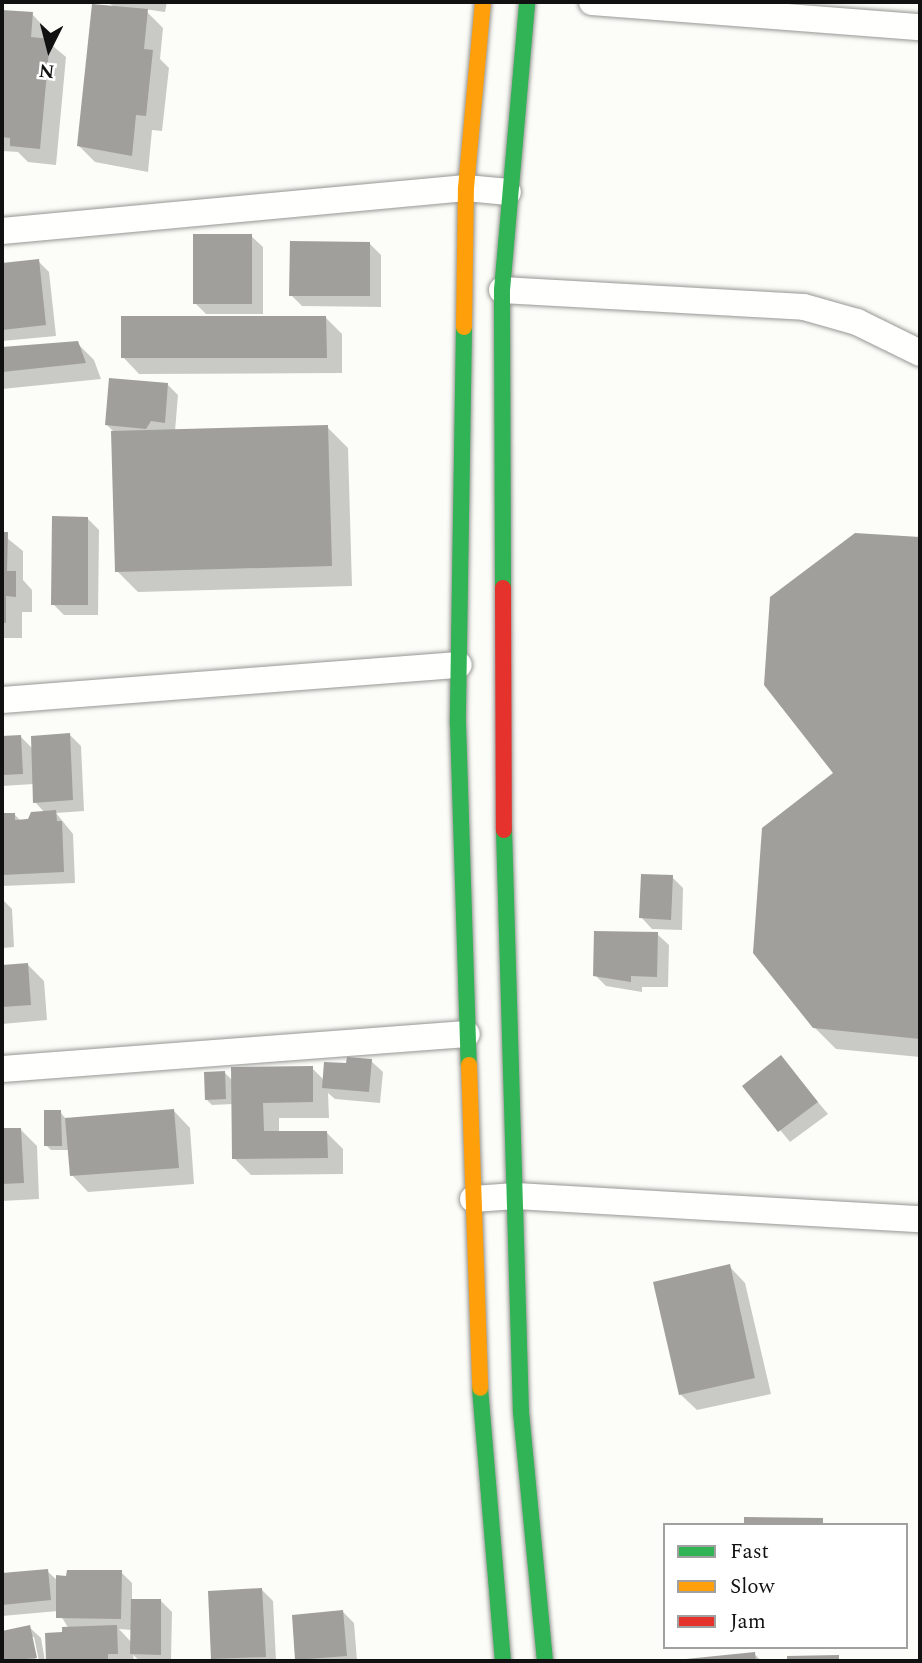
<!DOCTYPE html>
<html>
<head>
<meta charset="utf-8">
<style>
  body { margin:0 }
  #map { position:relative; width:922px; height:1663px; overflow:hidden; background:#fcfcf8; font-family:Spectral,serif }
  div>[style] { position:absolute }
  .shadow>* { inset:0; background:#0003 }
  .building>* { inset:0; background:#a09f9c }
  .roads { filter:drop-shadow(0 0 2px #979795) drop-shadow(0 0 2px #979795) }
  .street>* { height:26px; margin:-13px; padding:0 13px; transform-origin:13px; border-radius:13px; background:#fffffe }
  .fast>* { height:16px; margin:-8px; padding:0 8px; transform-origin:8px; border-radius:8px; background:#30b455 }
  .slow>* { height:16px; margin:-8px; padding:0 8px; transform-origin:8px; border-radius:8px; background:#ff9f0a }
  .jam>* { height:16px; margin:-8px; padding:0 8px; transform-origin:8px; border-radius:8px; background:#e5322d }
  span { translate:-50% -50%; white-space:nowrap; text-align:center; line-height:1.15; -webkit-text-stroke:7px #fff; paint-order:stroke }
  .frame { position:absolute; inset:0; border:4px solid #111; pointer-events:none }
  .legend { position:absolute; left:663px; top:1523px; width:245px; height:126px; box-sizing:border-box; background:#fff; border:2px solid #a0a0a0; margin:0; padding:9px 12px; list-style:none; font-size:21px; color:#111 }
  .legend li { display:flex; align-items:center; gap:14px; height:35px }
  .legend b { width:35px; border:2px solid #a0a0a0 }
  .north { position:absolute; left:14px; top:14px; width:70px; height:70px; -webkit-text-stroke:5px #fff; paint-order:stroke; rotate:186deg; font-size:19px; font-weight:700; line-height:28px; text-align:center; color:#111 }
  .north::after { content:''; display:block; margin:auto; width:24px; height:32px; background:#111; clip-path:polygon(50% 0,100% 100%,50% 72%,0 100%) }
</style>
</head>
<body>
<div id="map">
  <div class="shadow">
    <div style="clip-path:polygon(106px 2px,167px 2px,165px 12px,144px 9px,163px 28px,160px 59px,169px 68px,162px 131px,152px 130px,148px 172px,95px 162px,79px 146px,117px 8px)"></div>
    <div style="clip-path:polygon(2px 11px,32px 14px,48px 31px,47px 41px,66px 57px,56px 165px,28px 162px,18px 152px,2px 151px)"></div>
    <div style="clip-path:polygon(251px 236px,263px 247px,263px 314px,206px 314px,195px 303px)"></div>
    <div style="clip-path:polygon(369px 243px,381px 255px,381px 307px,302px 306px,291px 295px)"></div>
    <div style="clip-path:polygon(38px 261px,49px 272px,56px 336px,2px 341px,2px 265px)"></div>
    <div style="clip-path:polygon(326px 318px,342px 334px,342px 373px,139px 374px,123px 357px)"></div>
    <div style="clip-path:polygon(77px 343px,94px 360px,101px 379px,2px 389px,2px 348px)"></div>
    <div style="clip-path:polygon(167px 384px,178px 395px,175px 431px,327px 427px,348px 448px,352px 586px,138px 592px,117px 571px,115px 433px,107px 425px)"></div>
    <div style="clip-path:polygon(87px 518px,99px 530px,98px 615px,64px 615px,53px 604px)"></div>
    <div style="clip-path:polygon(2px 534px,23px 551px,23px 580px,32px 590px,32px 612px,22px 612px,22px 638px,2px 638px)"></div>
    <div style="clip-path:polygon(855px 535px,920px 539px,920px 1057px,836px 1049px,814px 1027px)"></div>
    <div style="clip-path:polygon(70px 735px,81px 746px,84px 811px,56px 813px,73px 834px,75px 883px,2px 886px,2px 815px,14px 814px,21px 821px,45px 813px,35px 802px,34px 784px,2px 786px,2px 738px,20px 736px,33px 749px)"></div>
    <div style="clip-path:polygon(672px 877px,683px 888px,682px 930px,652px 929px,641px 917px)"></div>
    <div style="clip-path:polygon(2px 899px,12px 909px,14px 947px,2px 948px)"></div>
    <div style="clip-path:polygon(657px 934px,669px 945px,668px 987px,642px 987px,642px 992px,606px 986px,595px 975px)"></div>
    <div style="clip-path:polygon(28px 965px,44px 981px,47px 1020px,2px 1024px,2px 966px)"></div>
    <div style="clip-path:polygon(781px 1058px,828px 1114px,790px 1142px,744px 1086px)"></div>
    <div style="clip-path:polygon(371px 1061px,383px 1072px,380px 1103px,335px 1099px,328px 1093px,329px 1118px,279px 1118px,279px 1132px,326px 1132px,343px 1149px,343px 1174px,251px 1175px,234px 1158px,233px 1104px,212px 1105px,207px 1100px,225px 1073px,233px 1081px,312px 1068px,324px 1080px,347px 1065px)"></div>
    <div style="clip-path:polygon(174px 1111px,190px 1128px,194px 1184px,88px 1192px,72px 1175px,70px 1150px,51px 1150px,46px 1145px,60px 1112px,66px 1119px)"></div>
    <div style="clip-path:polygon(20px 1129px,37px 1146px,39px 1199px,2px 1201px,2px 1130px)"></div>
    <div style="clip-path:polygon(729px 1266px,745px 1283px,771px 1394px,697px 1410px,680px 1394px)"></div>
    <div style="clip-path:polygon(evenodd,47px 1571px,58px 1581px,121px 1572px,132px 1583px,132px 1601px,161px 1601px,172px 1612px,171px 1661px,140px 1661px,133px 1655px,134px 1661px,48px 1661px,47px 1635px,63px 1634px,69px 1629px,58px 1611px,2px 1616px,2px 1574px,47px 1571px,119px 1629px,132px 1630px,132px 1643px,119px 1629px)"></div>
    <div style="clip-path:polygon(262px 1590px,273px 1601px,276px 1661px,215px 1661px,213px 1659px)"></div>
    <div style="clip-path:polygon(343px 1612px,354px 1623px,357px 1661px,299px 1661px)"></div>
    <div style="clip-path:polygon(29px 1627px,41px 1638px,45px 1661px,39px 1661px,34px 1637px,31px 1637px,36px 1661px,2px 1661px,2px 1632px)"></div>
    <div style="clip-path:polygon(754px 1654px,762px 1661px,685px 1661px)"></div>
  </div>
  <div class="building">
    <div style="clip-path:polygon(92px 4px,148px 9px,144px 49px,153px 50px,146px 116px,136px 115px,132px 156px,77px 146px)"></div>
    <div style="clip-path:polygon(2px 10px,33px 12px,31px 37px,50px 39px,40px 149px,10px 146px,10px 138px,2px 137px)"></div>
    <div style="clip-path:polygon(193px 234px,252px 234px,252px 304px,193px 304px)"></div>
    <div style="clip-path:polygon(290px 241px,370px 242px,370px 296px,289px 296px)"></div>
    <div style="clip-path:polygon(39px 259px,46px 325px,2px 330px,2px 263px)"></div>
    <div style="clip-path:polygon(121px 316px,326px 316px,327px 358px,121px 358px)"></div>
    <div style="clip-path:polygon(78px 341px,86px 363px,2px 372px,2px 347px)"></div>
    <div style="clip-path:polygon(109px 378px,168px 383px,165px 423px,151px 421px,146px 429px,105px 425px)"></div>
    <div style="clip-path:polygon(328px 425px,332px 566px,115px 572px,111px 431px)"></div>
    <div style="clip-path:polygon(52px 516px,88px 517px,88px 605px,51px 605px)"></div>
    <div style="clip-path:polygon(2px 532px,8px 532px,7px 571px,16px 571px,16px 597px,6px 596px,6px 623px,2px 622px)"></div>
    <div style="clip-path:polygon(855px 533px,920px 537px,920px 1039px,813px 1028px,753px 953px,762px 828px,833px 773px,764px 685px,770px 597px)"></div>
    <div style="clip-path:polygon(70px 733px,73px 800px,33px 803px,31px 736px)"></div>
    <div style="clip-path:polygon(21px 735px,23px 774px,2px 775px,2px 736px)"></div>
    <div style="clip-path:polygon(56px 810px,57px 821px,62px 821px,64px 872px,2px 875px,2px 813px,15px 813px,15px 820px,28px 819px,31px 812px)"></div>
    <div style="clip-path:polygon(641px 874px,673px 875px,671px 920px,639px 918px)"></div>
    <div style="clip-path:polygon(594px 931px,658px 932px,657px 977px,631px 976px,631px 982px,593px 976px)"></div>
    <div style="clip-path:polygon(28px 963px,31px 1005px,2px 1007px,2px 965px)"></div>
    <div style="clip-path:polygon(781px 1055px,818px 1102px,778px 1132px,742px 1086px)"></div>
    <div style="clip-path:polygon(347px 1057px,372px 1059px,369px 1092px,322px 1088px,324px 1062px,346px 1063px)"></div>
    <div style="clip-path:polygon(313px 1066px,313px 1102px,263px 1103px,264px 1131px,327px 1131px,328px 1158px,232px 1159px,231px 1067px)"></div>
    <div style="clip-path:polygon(225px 1071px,226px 1099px,205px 1100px,204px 1072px)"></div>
    <div style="clip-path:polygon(174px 1109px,179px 1168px,70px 1176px,65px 1118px)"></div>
    <div style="clip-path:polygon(44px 1110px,61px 1110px,62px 1146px,44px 1146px)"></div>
    <div style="clip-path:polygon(2px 1128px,21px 1128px,24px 1183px,2px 1184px)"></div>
    <div style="clip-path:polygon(730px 1264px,755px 1378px,679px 1395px,653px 1282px)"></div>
    <div style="clip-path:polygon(744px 1517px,823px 1518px,823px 1525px,744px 1525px)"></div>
    <div style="clip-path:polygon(48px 1569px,51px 1600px,2px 1605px,2px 1573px)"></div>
    <div style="clip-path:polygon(67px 1570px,122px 1570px,121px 1619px,56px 1618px,56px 1575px,66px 1576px)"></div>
    <div style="clip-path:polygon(262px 1588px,266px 1657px,211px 1659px,208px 1591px)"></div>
    <div style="clip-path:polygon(131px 1599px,161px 1599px,161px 1655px,130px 1654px)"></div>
    <div style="clip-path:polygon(343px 1610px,347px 1656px,295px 1660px,292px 1615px)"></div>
    <div style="clip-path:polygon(30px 1625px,37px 1658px,2px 1661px,2px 1631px)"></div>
    <div style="clip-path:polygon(117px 1625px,118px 1654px,108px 1654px,108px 1661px,46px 1661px,45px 1633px,62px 1632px,62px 1627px)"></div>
    <div style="clip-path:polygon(755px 1652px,756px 1661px,686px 1661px,686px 1659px)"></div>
    <div style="clip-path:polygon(839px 1655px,839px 1661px,787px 1661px,787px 1656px)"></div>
  </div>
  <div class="roads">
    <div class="street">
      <div style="left:592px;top:2px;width:329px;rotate:4.4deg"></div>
      <div style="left:2px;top:231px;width:466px;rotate:-5.3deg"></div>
      <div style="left:466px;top:188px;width:42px;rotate:5.4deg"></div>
      <div style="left:502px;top:290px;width:302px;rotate:3.2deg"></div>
      <div style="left:804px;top:307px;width:55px;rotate:15.8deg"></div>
      <div style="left:857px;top:322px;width:70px;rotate:26.2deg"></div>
      <div style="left:2px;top:700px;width:458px;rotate:-4.4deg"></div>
      <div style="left:2px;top:1069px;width:466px;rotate:-4.3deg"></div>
      <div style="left:473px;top:1199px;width:43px;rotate:-4deg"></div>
      <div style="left:516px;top:1196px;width:405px;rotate:3.3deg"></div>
    </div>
    <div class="fast">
      <div style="left:464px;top:327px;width:397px;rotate:90.9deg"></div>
      <div style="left:458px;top:724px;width:341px;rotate:88.2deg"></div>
      <div style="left:503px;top:588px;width:298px;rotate:-90.2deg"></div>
      <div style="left:502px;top:290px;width:289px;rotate:-85deg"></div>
      <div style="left:504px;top:830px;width:582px;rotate:88.33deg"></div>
      <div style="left:521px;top:1412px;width:250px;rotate:84.5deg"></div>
      <div style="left:480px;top:1388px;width:274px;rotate:85.2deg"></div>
    </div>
    <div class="slow">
      <div style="left:464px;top:327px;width:139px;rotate:-89.2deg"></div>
      <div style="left:466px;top:188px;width:187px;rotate:-84.8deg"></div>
      <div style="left:469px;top:1065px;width:323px;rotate:88deg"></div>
    </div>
    <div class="jam">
      <div style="left:503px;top:588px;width:242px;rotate:89.8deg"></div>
    </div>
  </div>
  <div class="frame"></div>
  <ul class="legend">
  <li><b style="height:9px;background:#30b455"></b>Fast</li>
  <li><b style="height:9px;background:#ff9f0a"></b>Slow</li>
  <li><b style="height:9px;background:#e5322d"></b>Jam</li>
  </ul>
  <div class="north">N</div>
</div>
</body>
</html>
